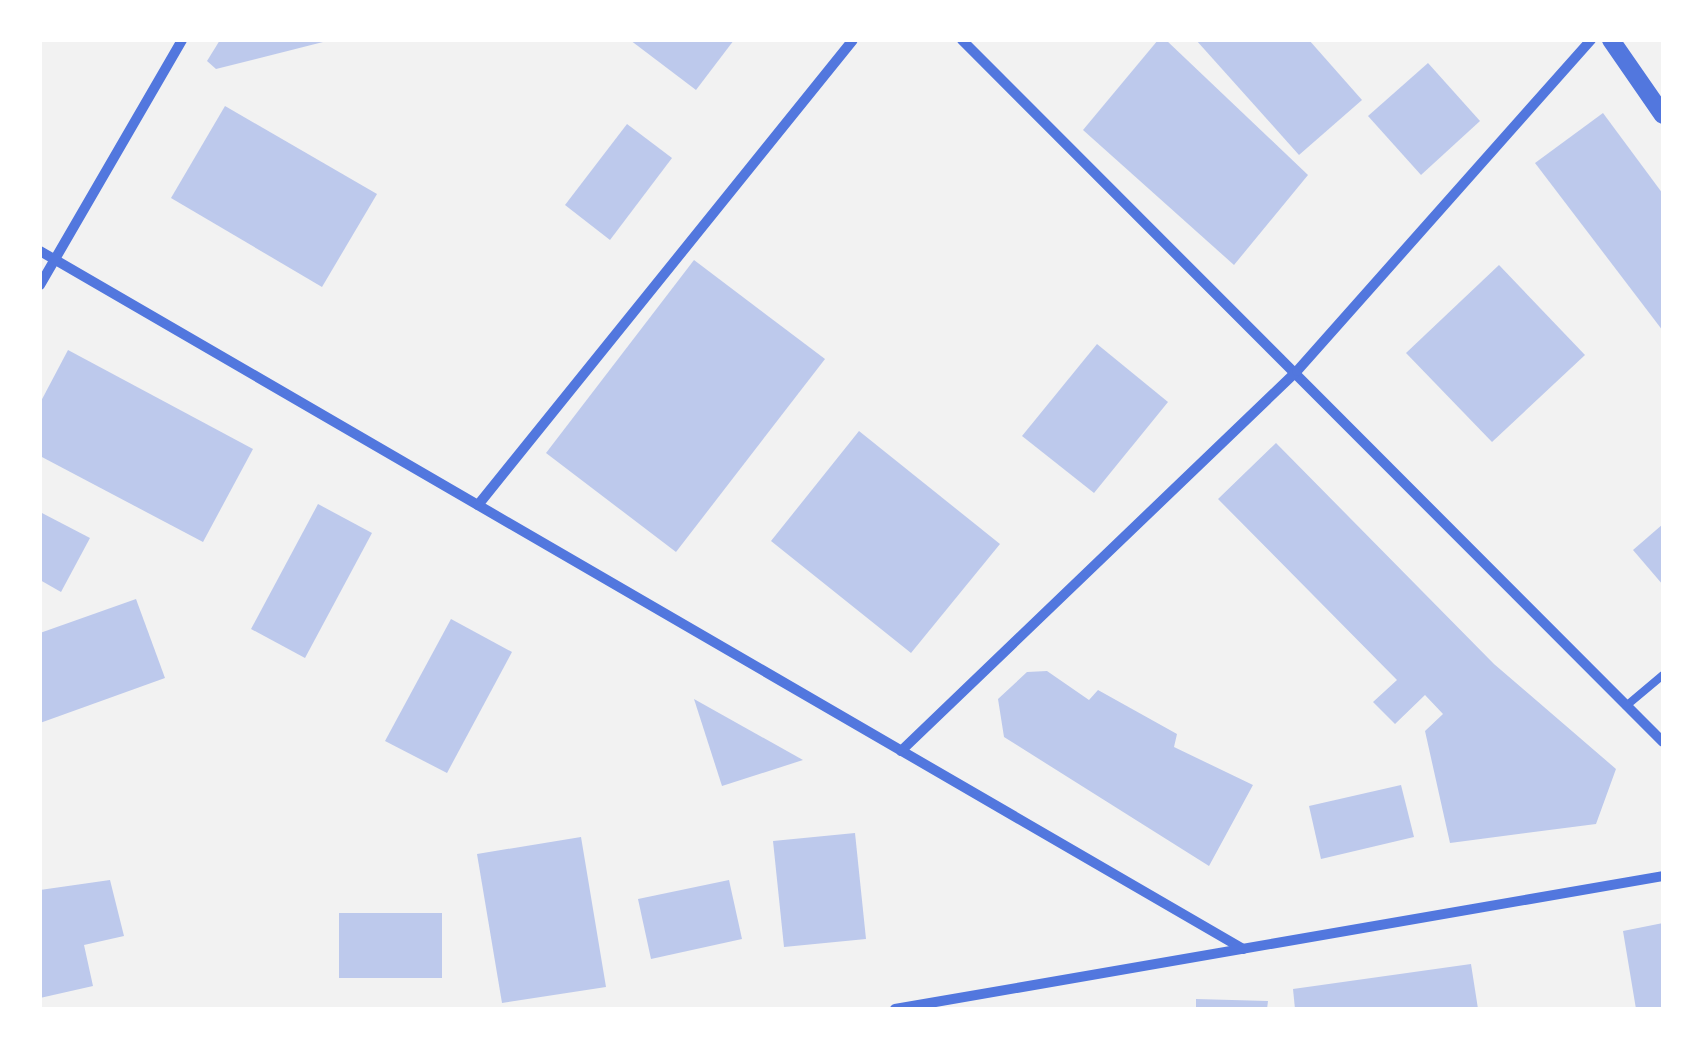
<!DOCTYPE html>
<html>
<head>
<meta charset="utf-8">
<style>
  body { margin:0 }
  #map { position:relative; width:1703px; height:1049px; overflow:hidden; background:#f2f2f2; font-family:"Roboto Condensed",sans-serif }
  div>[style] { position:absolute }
  .building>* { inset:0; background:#bdc9ec }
  .service>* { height:8px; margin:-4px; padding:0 4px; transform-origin:4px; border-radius:4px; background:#5277de }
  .minor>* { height:10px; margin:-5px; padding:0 5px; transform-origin:5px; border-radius:5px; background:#5277de }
  .tertiary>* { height:18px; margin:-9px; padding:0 9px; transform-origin:9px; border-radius:9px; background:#5277de }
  span { translate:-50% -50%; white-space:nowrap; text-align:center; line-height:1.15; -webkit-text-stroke:9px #fff; paint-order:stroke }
  .frame { position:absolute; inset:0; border:42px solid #fff; pointer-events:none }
</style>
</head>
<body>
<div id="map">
  <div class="building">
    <div style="clip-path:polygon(220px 40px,326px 40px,327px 41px,216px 69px,207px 61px)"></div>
    <div style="clip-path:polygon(630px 40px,734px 40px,696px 90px)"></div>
    <div style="clip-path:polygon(1158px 40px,1166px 40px,1308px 175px,1234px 265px,1083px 130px)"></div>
    <div style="clip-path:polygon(1196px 40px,1309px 40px,1362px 100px,1299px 155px)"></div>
    <div style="clip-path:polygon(1428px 63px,1480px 121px,1421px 175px,1368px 116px)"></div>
    <div style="clip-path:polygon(225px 106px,377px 194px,322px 287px,171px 198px)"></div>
    <div style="clip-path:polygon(1603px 113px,1663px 194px,1663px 331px,1535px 163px)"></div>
    <div style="clip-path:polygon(627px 124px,672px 158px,610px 240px,565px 205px)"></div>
    <div style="clip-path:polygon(694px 260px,825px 359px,676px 552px,546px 453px)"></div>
    <div style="clip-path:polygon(1499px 265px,1585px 355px,1492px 442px,1406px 353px)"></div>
    <div style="clip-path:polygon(1097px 344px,1168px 402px,1094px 493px,1022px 436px)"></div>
    <div style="clip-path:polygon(68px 350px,253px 449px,203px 542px,40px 456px,40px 403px)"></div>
    <div style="clip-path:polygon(859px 431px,1000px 544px,911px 653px,771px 541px)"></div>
    <div style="clip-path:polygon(1276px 443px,1494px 664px,1616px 769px,1596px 824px,1450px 843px,1425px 731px,1443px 714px,1425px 695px,1395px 724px,1373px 702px,1397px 680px,1218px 499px)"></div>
    <div style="clip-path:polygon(318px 504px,372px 533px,305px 658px,251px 629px)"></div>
    <div style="clip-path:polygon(40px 512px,90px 538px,61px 592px,40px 580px)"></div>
    <div style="clip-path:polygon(1663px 524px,1663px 585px,1633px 550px)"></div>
    <div style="clip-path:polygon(136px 599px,165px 678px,40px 723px,40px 633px)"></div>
    <div style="clip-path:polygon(451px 619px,512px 652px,447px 773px,385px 741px)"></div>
    <div style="clip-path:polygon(1047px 671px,1089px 700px,1098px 690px,1177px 734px,1174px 747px,1253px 785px,1209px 866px,1004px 737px,998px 699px,1027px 672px)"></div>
    <div style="clip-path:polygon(694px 699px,803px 760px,722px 786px)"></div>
    <div style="clip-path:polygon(1401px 785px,1414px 837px,1321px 859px,1309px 806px)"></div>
    <div style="clip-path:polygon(855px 833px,866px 939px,784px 947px,773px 841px)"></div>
    <div style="clip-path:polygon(581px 837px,606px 987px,502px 1003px,477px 854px)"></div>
    <div style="clip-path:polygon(110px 880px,124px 936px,84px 945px,93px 986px,40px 998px,40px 890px)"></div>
    <div style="clip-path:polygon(729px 880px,742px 939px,651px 959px,638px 899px)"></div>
    <div style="clip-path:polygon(339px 913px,442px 913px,442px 978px,339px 978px)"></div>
    <div style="clip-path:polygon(1663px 923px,1663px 1009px,1636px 1009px,1623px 931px)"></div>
    <div style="clip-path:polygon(1471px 964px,1478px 1009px,1295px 1009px,1293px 989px)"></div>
    <div style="clip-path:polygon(1196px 999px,1268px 1001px,1267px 1009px,1196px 1009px)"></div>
  </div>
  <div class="service">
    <div style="left:1626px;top:706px;width:48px;rotate:-40deg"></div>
  </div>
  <div class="minor">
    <div style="left:962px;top:40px;width:992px;rotate:45.04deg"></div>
    <div style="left:40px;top:251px;width:1391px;rotate:30.12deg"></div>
    <div style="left:40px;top:285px;width:283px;rotate:-59.9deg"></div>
    <div style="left:478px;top:505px;width:597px;rotate:-51.12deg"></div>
    <div style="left:901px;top:751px;width:549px;rotate:-43.82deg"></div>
    <div style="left:1297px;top:371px;width:443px;rotate:-48.4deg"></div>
    <div style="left:895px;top:1009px;width:779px;rotate:-9.82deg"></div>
  </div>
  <div class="tertiary">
    <div style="left:1611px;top:40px;width:91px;rotate:55.3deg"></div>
  </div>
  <div class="frame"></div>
</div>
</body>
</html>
